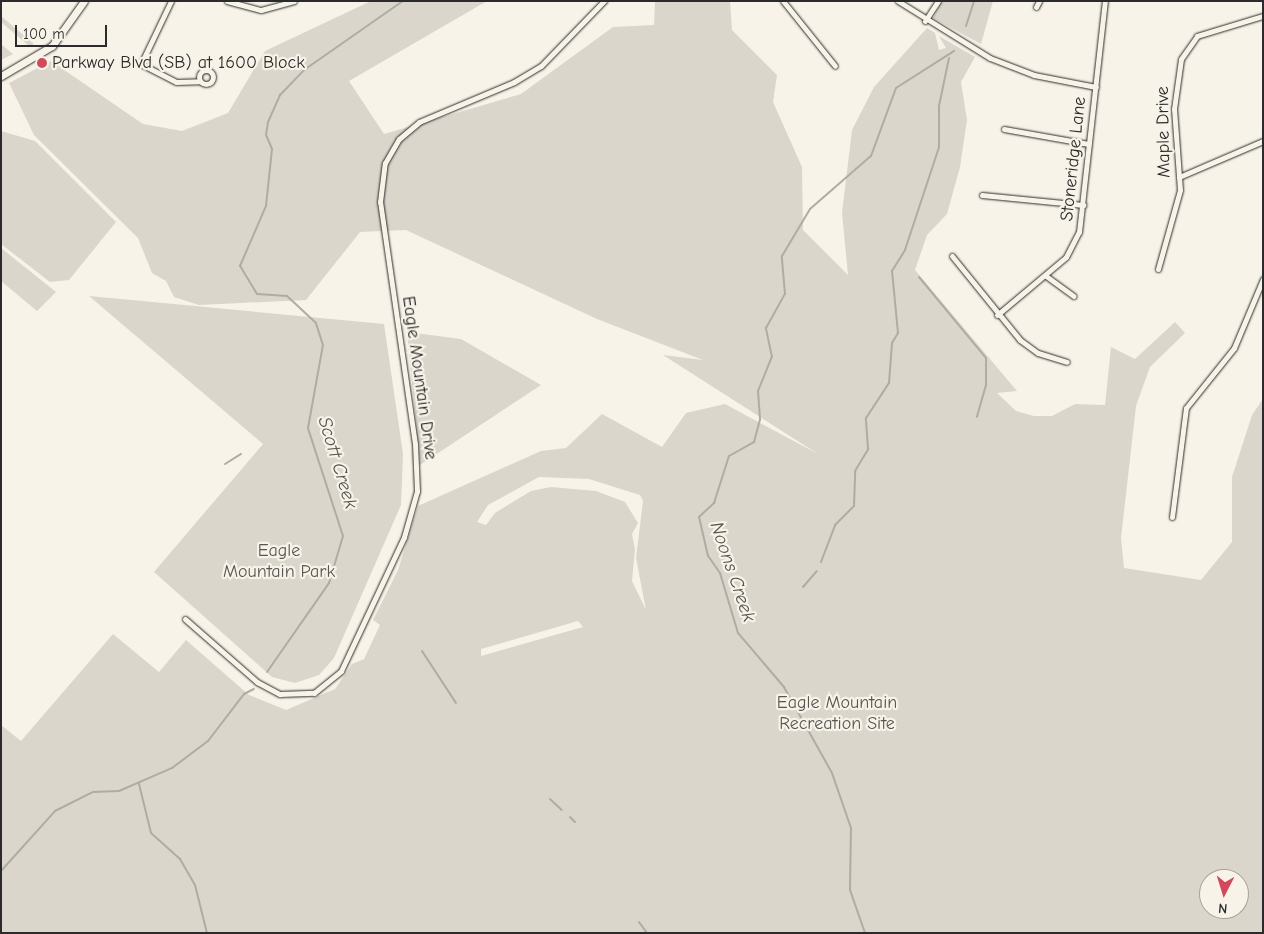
<!DOCTYPE html>
<html>
<head>
<meta charset="utf-8">
<style>
  body { margin:0 }
  #map { position:relative; width:1264px; height:934px; overflow:hidden; background:#f7f3e8; font-family:"Comic Neue",sans-serif }
  div>[style] { position:absolute }
  .green>* { inset:0; background:#dad6cc }
  .stream>* { height:2px; margin:-1px; padding:0 1px; transform-origin:1px; border-radius:1px; background:#afaca4 }
  .roads { filter:drop-shadow(0 0 1px #2b2b2b) drop-shadow(0 0 1px #2b2b2b) }
  .street>* { height:5px; margin:-2.5px; padding:0 2.5px; transform-origin:2.5px; border-radius:2.5px; background:#f7f3e8 }
  .street>.ring { margin:-2.5px; padding:0; box-sizing:content-box; background:none; border:5px solid #f7f3e8; border-radius:50% }
  .secondary>* { height:7px; margin:-3.5px; padding:0 3.5px; transform-origin:3.5px; border-radius:3.5px; background:#f7f3e8 }
  .dots>* { width:14px; height:14px; translate:-50% -50%; box-sizing:border-box; border:2px solid #f7f3e8; border-radius:50% }
  span { translate:-50% -50%; white-space:nowrap; text-align:center; line-height:1.15; -webkit-text-stroke:4.5px #f7f3e8; paint-order:stroke }
  .poi-label { font-size:18px; color:#2b2b2b }
  .left { translate:0 -50%; text-align:left }
  .street-label { font-size:18px; color:#2b2b2b }
  .park-label { font-size:18px; color:#575653 }
  .water-label { font-size:19px; color:#53524f; font-style:italic }
  .frame { position:absolute; inset:0; border:2px solid #2b2b2b; pointer-events:none }
  .north { position:absolute; left:1199px; top:869px; width:50px; height:50px; box-sizing:border-box; background:#f7f3e8; border:1px solid #a5a39c; border-radius:50%; rotate:185deg; font-size:14px; font-weight:700; line-height:20px; text-align:center; color:#2b2b2b }
  .north::after { content:''; display:block; margin:auto; width:18px; height:22px; background:#d1495b; clip-path:polygon(50% 0,100% 100%,50% 72%,0 100%) }
  .scale { position:absolute; left:15px; top:25px; width:92px; height:22px; box-sizing:border-box; border:2px solid #2b2b2b; border-top:0; padding-left:6px; font-size:15px; line-height:18px; white-space:nowrap; color:#2b2b2b; -webkit-text-stroke:4px #f7f3e8; paint-order:stroke }
</style>
</head>
<body>
<div id="map">
  <div class="green">
    <div style="clip-path:polygon(evenodd,371px 1px,487px 1px,349px 81px,384px 134px,521px 94px,613px 27px,654px 25px,655px 1px,730px 1px,732px 30px,777px 75px,773px 102px,802px 167px,803px 230px,848px 275px,842px 213px,852px 130px,874px 87px,927px 28px,935px 33px,939px 50px,946px 48px,939px 36px,975px 57px,961px 82px,967px 120px,960px 167px,947px 214px,927px 235px,915px 270px,1017px 391px,997px 393px,1016px 411px,1034px 416px,1052px 416px,1075px 404px,1105px 405px,1111px 347px,1135px 359px,1175px 322px,1185px 333px,1150px 367px,1136px 406px,1121px 538px,1124px 568px,1201px 580px,1232px 542px,1232px 477px,1252px 415px,1263px 399px,1263px 933px,1px 933px,1px 725px,21px 741px,113px 634px,159px 672px,186px 640px,249px 695px,286px 710px,335px 689px,352px 664px,364px 659px,380px 625px,373px 620px,398px 570px,418px 506px,541px 451px,566px 448px,602px 414px,662px 447px,686px 413px,725px 404px,818px 454px,663px 355px,703px 360px,597px 319px,406px 230px,360px 232px,306px 300px,199px 305px,174px 297px,166px 281px,152px 273px,138px 238px,34px 135px,9px 83px,51px 61px,143px 124px,182px 131px,228px 113px,265px 51px,371px 1px,539px 477px,589px 479px,640px 495px,643px 501px,636px 558px,646px 610px,632px 581px,635px 549px,632px 534px,638px 523px,625px 502px,596px 491px,551px 487px,531px 491px,495px 513px,486px 525px,477px 522px,488px 505px,539px 477px,371px 1px,578px 621px,583px 627px,481px 656px,481px 649px,578px 621px,371px 1px,1209px 879px,1239px 879px,1239px 909px,1209px 909px,1209px 879px)"></div>
    <div style="clip-path:polygon(942px 1px,993px 1px,981px 44px,933px 18px)"></div>
    <div style="clip-path:polygon(1px 16px,34px 44px,29px 46px,1px 22px)"></div>
    <div style="clip-path:polygon(1px 44px,13px 54px,1px 60px)"></div>
    <div style="clip-path:polygon(1px 131px,35px 141px,116px 222px,69px 280px,50px 282px,1px 244px)"></div>
    <div style="clip-path:polygon(1px 248px,56px 292px,37px 311px,1px 281px)"></div>
    <div style="clip-path:polygon(89px 296px,384px 324px,403px 454px,401px 505px,334px 658px,319px 675px,295px 683px,272px 677px,154px 572px,263px 444px)"></div>
    <div style="clip-path:polygon(407px 332px,461px 339px,541px 385px,420px 465px)"></div>
  </div>
  <div class="stream">
    <div style="left:966px;top:26px;width:26px;rotate:-72deg"></div>
    <div style="left:919px;top:277px;width:105px;rotate:50.4deg"></div>
    <div style="left:986px;top:358px;width:27px;rotate:90deg"></div>
    <div style="left:986px;top:385px;width:33px;rotate:106deg"></div>
    <div style="left:225px;top:464px;width:19px;rotate:-32deg"></div>
    <div style="left:821px;top:562px;width:40px;rotate:-69deg"></div>
    <div style="left:835px;top:525px;width:27px;rotate:-45deg"></div>
    <div style="left:854px;top:506px;width:35px;rotate:-88deg"></div>
    <div style="left:855px;top:471px;width:26px;rotate:-59deg"></div>
    <div style="left:868px;top:449px;width:31px;rotate:-94deg"></div>
    <div style="left:866px;top:418px;width:42px;rotate:-56.7deg"></div>
    <div style="left:889px;top:383px;width:40px;rotate:-85.7deg"></div>
    <div style="left:892px;top:343px;width:12px;rotate:-59deg"></div>
    <div style="left:898px;top:333px;width:62px;rotate:-95.5deg"></div>
    <div style="left:892px;top:271px;width:25px;rotate:-58deg"></div>
    <div style="left:905px;top:250px;width:108px;rotate:-71.7deg"></div>
    <div style="left:939px;top:147px;width:41px;rotate:-90deg"></div>
    <div style="left:939px;top:106px;width:49px;rotate:-78.2deg"></div>
    <div style="left:803px;top:587px;width:21px;rotate:-49deg"></div>
    <div style="left:422px;top:651px;width:62px;rotate:56.8deg"></div>
    <div style="left:267px;top:672px;width:108px;rotate:-55.1deg"></div>
    <div style="left:329px;top:583px;width:49px;rotate:-73.4deg"></div>
    <div style="left:343px;top:536px;width:114px;rotate:-108deg"></div>
    <div style="left:308px;top:428px;width:84px;rotate:-79.8deg"></div>
    <div style="left:323px;top:345px;width:23px;rotate:-108deg"></div>
    <div style="left:316px;top:323px;width:40px;rotate:-137deg"></div>
    <div style="left:287px;top:296px;width:30px;rotate:-176deg"></div>
    <div style="left:257px;top:294px;width:33px;rotate:-121deg"></div>
    <div style="left:240px;top:266px;width:65px;rotate:-66.6deg"></div>
    <div style="left:266px;top:206px;width:57px;rotate:-84deg"></div>
    <div style="left:272px;top:149px;width:15px;rotate:-113deg"></div>
    <div style="left:266px;top:135px;width:13px;rotate:-81deg"></div>
    <div style="left:268px;top:122px;width:30px;rotate:-66deg"></div>
    <div style="left:280px;top:95px;width:35px;rotate:-46deg"></div>
    <div style="left:304px;top:70px;width:121px;rotate:-34.9deg"></div>
    <div style="left:139px;top:784px;width:50px;rotate:76.2deg"></div>
    <div style="left:151px;top:833px;width:39px;rotate:42deg"></div>
    <div style="left:180px;top:859px;width:30px;rotate:60deg"></div>
    <div style="left:195px;top:885px;width:49px;rotate:76deg"></div>
    <div style="left:550px;top:799px;width:16px;rotate:43deg"></div>
    <div style="left:570px;top:817px;width:7px;rotate:45deg"></div>
    <div style="left:1px;top:871px;width:81px;rotate:-48deg"></div>
    <div style="left:55px;top:811px;width:42px;rotate:-26.6deg"></div>
    <div style="left:93px;top:792px;width:26px;rotate:-2deg"></div>
    <div style="left:119px;top:791px;width:58px;rotate:-23.5deg"></div>
    <div style="left:172px;top:768px;width:45px;rotate:-36.9deg"></div>
    <div style="left:208px;top:741px;width:59px;rotate:-52.5deg"></div>
    <div style="left:244px;top:694px;width:11px;rotate:-27deg"></div>
    <div style="left:639px;top:922px;width:14px;rotate:54deg"></div>
    <div style="left:865px;top:933px;width:46px;rotate:-109.2deg"></div>
    <div style="left:850px;top:890px;width:62px;rotate:-89.1deg"></div>
    <div style="left:851px;top:828px;width:58px;rotate:-109.1deg"></div>
    <div style="left:832px;top:773px;width:98px;rotate:-119.2deg"></div>
    <div style="left:784px;top:687px;width:71px;rotate:-130.4deg"></div>
    <div style="left:738px;top:633px;width:63px;rotate:-106.7deg"></div>
    <div style="left:720px;top:573px;width:21px;rotate:-125deg"></div>
    <div style="left:708px;top:556px;width:40px;rotate:-103deg"></div>
    <div style="left:699px;top:517px;width:21px;rotate:-43deg"></div>
    <div style="left:714px;top:503px;width:49px;rotate:-72.3deg"></div>
    <div style="left:729px;top:456px;width:29px;rotate:-29deg"></div>
    <div style="left:754px;top:442px;width:24px;rotate:-75deg"></div>
    <div style="left:760px;top:419px;width:28px;rotate:-94deg"></div>
    <div style="left:758px;top:391px;width:37px;rotate:-68deg"></div>
    <div style="left:772px;top:357px;width:30px;rotate:-102deg"></div>
    <div style="left:766px;top:328px;width:39px;rotate:-61deg"></div>
    <div style="left:785px;top:294px;width:38px;rotate:-95deg"></div>
    <div style="left:782px;top:256px;width:55px;rotate:-59.2deg"></div>
    <div style="left:810px;top:209px;width:81px;rotate:-41deg"></div>
    <div style="left:871px;top:156px;width:72px;rotate:-69.8deg"></div>
    <div style="left:896px;top:88px;width:69px;rotate:-32.5deg"></div>
  </div>
  <div class="roads">
    <div class="street">
      <div style="left:171px;top:1px;width:70px;rotate:115.5deg"></div>
      <div style="left:141px;top:64px;width:39px;rotate:27deg"></div>
      <div style="left:176px;top:82px;width:24px;rotate:-2deg"></div>
      <div style="left:227px;top:1px;width:35px;rotate:15deg"></div>
      <div style="left:261px;top:10px;width:34px;rotate:-15deg"></div>
      <div style="left:783px;top:1px;width:83px;rotate:51.3deg"></div>
      <div style="left:898px;top:1px;width:108px;rotate:31.8deg"></div>
      <div style="left:990px;top:58px;width:47px;rotate:21.1deg"></div>
      <div style="left:1034px;top:75px;width:63px;rotate:11deg"></div>
      <div style="left:1036px;top:7px;width:7px;rotate:-63deg"></div>
      <div style="left:925px;top:21px;width:24px;rotate:-57deg"></div>
      <div class="ring" style="left:199px;top:70px;width:9px;height:9px"></div>
      <div style="left:1004px;top:129px;width:86px;rotate:10deg"></div>
      <div style="left:1179px;top:177px;width:91px;rotate:-23.2deg"></div>
      <div style="left:982px;top:195px;width:102px;rotate:5.6deg"></div>
      <div style="left:952px;top:256px;width:108px;rotate:51deg"></div>
      <div style="left:1020px;top:340px;width:22px;rotate:36deg"></div>
      <div style="left:1038px;top:353px;width:30px;rotate:17deg"></div>
      <div style="left:1158px;top:269px;width:82px;rotate:-74.4deg"></div>
      <div style="left:1180px;top:190px;width:81px;rotate:-94.2deg"></div>
      <div style="left:1174px;top:109px;width:50px;rotate:-82deg"></div>
      <div style="left:1181px;top:59px;width:28px;rotate:-55deg"></div>
      <div style="left:1197px;top:36px;width:69px;rotate:-16.9deg"></div>
      <div style="left:1046px;top:276px;width:34px;rotate:36deg"></div>
      <div style="left:997px;top:315px;width:90px;rotate:-40deg"></div>
      <div style="left:1066px;top:257px;width:28px;rotate:-63deg"></div>
      <div style="left:1079px;top:232px;width:232px;rotate:-83.6deg"></div>
      <div style="left:1172px;top:517px;width:110px;rotate:-82.7deg"></div>
      <div style="left:1186px;top:408px;width:77px;rotate:-51.3deg"></div>
      <div style="left:1234px;top:348px;width:75px;rotate:-67.2deg"></div>
      <div style="left:185px;top:619px;width:96px;rotate:41.2deg"></div>
      <div style="left:257px;top:682px;width:26px;rotate:28deg"></div>
      <div style="left:280px;top:694px;width:34px;rotate:-2deg"></div>
      <div style="left:314px;top:693px;width:35px;rotate:-39deg"></div>
      <div style="left:341px;top:671px;width:148px;rotate:-64.8deg"></div>
      <div style="left:404px;top:537px;width:48px;rotate:-74.2deg"></div>
      <div style="left:417px;top:491px;width:47px;rotate:-92.4deg"></div>
      <div style="left:415px;top:444px;width:245px;rotate:-98.2deg"></div>
      <div style="left:380px;top:202px;width:39px;rotate:-83deg"></div>
      <div style="left:385px;top:163px;width:28px;rotate:-60deg"></div>
      <div style="left:399px;top:139px;width:26px;rotate:-40deg"></div>
      <div style="left:419px;top:122px;width:103px;rotate:-22.8deg"></div>
      <div style="left:514px;top:82px;width:31px;rotate:-31deg"></div>
      <div style="left:541px;top:66px;width:91px;rotate:-45.9deg"></div>
    </div>
    <div class="secondary">
      <div style="left:1px;top:76px;width:59px;rotate:-30.5deg"></div>
      <div style="left:52px;top:46px;width:55px;rotate:-54.6deg"></div>
    </div>
  </div>
  <div class="dots">
    <div style="left:42px;top:63px;background:#d1495b"></div>
  </div>
  <div class="poi-label">
    <span class="left" style="left:52px;top:63px">Parkway Blvd (SB) at 1600 Block</span>
  </div>
  <div class="street-label">
    <span style="left:1164px;top:132px;rotate:-91deg">Maple Drive</span>
    <span style="left:1074px;top:159px;rotate:-84deg">Stoneridge Lane</span>
    <span style="left:419px;top:378px;rotate:82deg">Eagle Mountain Drive</span>
  </div>
  <div class="park-label">
    <span style="left:279px;top:562px">Eagle<br>Mountain Park</span>
    <span style="left:837px;top:714px">Eagle Mountain<br>Recreation Site</span>
  </div>
  <div class="water-label">
    <span style="left:337px;top:463px;rotate:73deg">Scott Creek</span>
    <span style="left:732px;top:572px;rotate:71deg">Noons Creek</span>
  </div>
  <div class="frame"></div>
  <div class="north">N</div>
  <div class="scale">100 m</div>
</div>
</body>
</html>
